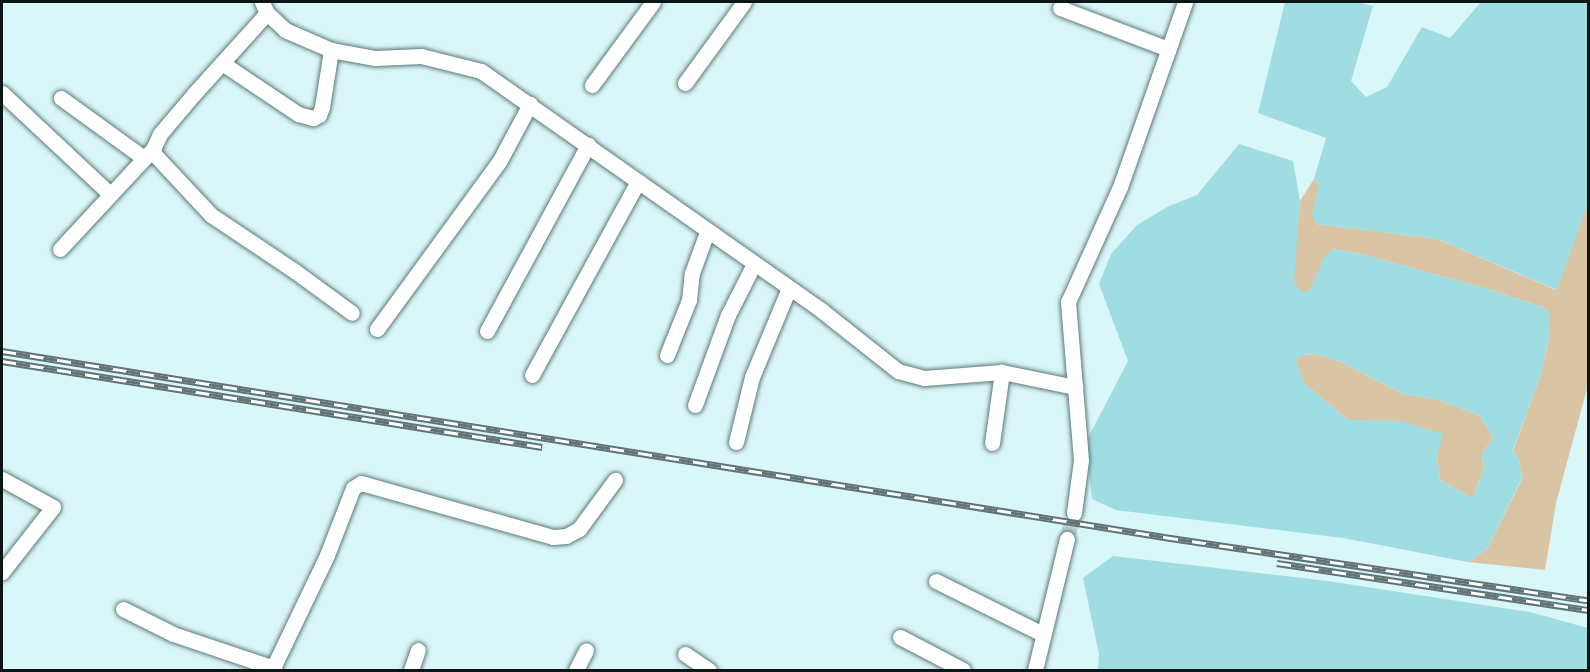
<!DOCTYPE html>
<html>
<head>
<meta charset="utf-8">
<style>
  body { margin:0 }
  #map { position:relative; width:1590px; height:672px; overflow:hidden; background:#d9f6f8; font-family:"Fira Sans Condensed",sans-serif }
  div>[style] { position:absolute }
  .green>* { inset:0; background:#d9c5a3 }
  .water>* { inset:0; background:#a0dde2 }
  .minor-tunnel>* { height:15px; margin-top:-7.5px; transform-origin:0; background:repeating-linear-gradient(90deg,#bad4d6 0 15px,transparent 0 23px) }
  .roads { filter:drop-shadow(0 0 2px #5e787a) drop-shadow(0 0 2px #5e787a) }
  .minor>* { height:15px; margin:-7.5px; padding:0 7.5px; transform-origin:7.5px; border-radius:7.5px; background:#fff }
  .rail>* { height:7px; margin-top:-3.5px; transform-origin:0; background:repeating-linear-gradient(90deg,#fff 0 14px,#617375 0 28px); box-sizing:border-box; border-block:2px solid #617375 }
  span { translate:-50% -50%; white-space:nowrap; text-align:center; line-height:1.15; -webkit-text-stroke:6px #fff; paint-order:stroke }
  .frame { position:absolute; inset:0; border:3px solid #0c1617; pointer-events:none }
</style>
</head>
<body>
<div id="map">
  <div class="green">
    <div style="clip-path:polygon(1314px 179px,1319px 184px,1316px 224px,1437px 239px,1556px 290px,1588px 203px,1588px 385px,1556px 503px,1545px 570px,1468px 562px,1487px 549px,1522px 479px,1519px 459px,1513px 451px,1541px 374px,1550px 334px,1549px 313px,1545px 308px,1485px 288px,1361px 254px,1332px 249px,1310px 290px,1303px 293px,1294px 283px,1294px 263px,1300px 201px)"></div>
    <div style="clip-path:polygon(1315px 354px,1339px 361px,1403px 394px,1439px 400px,1480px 416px,1493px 438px,1482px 454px,1484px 470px,1472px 498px,1440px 480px,1437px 457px,1374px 421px,1348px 420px,1304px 383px,1295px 360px,1301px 355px)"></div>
  </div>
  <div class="water">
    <div style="clip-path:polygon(1285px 2px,1357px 2px,1373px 6px,1351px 81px,1366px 97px,1387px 87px,1422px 27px,1450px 38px,1481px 2px,1588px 2px,1588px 203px,1557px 290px,1437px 239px,1316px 224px,1312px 215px,1319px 184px,1314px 179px,1326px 138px,1258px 113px)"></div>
    <div style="clip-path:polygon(evenodd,1239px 144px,1293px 161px,1300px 201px,1294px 283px,1303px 292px,1310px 290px,1323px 260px,1332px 249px,1361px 254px,1485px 288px,1545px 308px,1550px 313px,1550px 334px,1541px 374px,1513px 450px,1519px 459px,1522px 478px,1487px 549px,1468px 562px,1343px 538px,1116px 510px,1092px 499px,1087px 454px,1089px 436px,1128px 361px,1099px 284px,1111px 254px,1137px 225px,1169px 206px,1197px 195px,1239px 144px,1315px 354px,1339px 361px,1403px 394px,1439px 400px,1480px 416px,1493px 438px,1482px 454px,1484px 470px,1472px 498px,1440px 480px,1437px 457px,1443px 434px,1400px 421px,1348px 420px,1304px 383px,1296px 360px,1301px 355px,1315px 354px)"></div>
    <div style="clip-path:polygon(1113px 556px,1328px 581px,1530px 612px,1588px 628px,1588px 670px,1098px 670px,1099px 654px,1083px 578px)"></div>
  </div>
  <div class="minor-tunnel">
    <div style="left:1067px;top:539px;width:27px;rotate:-75deg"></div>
  </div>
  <div class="roads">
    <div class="minor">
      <div style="left:262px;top:2px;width:12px;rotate:66deg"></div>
      <div style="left:267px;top:13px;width:25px;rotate:43deg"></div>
      <div style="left:285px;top:30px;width:50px;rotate:23.5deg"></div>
      <div style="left:331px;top:50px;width:45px;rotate:10.3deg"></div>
      <div style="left:375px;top:58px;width:46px;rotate:-2.5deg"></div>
      <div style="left:421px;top:56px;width:62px;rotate:14deg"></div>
      <div style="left:481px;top:71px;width:416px;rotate:35.1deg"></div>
      <div style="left:821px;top:310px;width:98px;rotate:38.4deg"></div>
      <div style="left:898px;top:371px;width:27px;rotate:15deg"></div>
      <div style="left:924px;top:378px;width:78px;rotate:-4.4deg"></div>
      <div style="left:1002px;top:372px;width:75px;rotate:11.6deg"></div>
      <div style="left:1060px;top:8px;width:116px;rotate:20.8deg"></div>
      <div style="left:267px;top:13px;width:110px;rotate:132.1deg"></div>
      <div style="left:193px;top:95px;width:51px;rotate:130.2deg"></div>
      <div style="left:160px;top:134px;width:17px;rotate:115deg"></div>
      <div style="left:153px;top:149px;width:6px;rotate:72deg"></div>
      <div style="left:155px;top:155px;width:82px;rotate:47deg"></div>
      <div style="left:211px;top:215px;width:102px;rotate:33.8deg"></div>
      <div style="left:296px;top:272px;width:69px;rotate:36.2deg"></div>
      <div style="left:222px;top:63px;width:92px;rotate:33.9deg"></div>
      <div style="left:298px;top:114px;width:16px;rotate:15deg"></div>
      <div style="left:313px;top:118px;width:7px;rotate:-27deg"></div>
      <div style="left:319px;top:115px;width:9px;rotate:-69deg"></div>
      <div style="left:322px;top:107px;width:58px;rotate:-81deg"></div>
      <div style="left:685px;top:83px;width:100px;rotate:-53.9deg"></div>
      <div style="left:592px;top:85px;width:103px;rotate:-53.7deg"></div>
      <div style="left:2px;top:93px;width:148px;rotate:43.1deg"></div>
      <div style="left:61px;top:98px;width:102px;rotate:35.9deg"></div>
      <div style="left:60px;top:249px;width:137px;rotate:-47.1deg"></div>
      <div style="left:377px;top:329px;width:207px;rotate:-53.9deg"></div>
      <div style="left:499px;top:162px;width:66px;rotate:-61.9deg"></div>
      <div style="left:487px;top:331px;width:212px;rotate:-61.5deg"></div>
      <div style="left:667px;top:355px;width:59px;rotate:-68.2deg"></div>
      <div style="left:689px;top:300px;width:27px;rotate:-84deg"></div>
      <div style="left:692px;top:273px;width:44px;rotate:-69.9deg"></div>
      <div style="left:532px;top:375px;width:221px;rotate:-61.3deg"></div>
      <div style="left:695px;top:405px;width:96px;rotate:-69.9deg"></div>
      <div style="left:728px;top:315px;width:57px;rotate:-63deg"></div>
      <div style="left:736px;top:442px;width:67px;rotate:-76.2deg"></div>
      <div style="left:752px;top:377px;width:96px;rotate:-67.4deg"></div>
      <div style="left:992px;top:443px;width:72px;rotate:-82deg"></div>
      <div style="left:2px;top:479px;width:58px;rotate:28.8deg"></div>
      <div style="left:53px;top:507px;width:83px;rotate:128.1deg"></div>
      <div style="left:1074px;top:513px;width:53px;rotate:-82.5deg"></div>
      <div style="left:1081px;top:460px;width:159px;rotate:-94.7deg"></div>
      <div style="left:1068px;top:302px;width:126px;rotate:-65.7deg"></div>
      <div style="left:1120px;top:187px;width:196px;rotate:-70.6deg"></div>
      <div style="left:936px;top:581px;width:119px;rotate:26.4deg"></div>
      <div style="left:123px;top:609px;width:56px;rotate:26.6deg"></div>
      <div style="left:173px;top:634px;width:107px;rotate:18.6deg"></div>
      <div style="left:900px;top:637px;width:71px;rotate:27.6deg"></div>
      <div style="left:685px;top:654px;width:29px;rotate:34deg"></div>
      <div style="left:272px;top:670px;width:127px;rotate:-64.4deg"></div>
      <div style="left:327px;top:555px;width:72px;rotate:-68.8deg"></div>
      <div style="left:353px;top:488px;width:9px;rotate:-32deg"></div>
      <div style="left:361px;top:483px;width:199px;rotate:15.7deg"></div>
      <div style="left:553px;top:537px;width:13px;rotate:-4deg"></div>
      <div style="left:566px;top:536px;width:15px;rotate:-28deg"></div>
      <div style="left:579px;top:529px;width:61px;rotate:-53.7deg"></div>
      <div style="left:411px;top:670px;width:21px;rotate:-71deg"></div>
      <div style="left:576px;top:670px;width:22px;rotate:-63deg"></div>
      <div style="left:1035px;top:670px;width:135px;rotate:-76.3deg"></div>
    </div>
  </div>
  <div class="rail">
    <div style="left:2px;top:351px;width:1177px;rotate:9.09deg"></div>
    <div style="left:1164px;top:537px;width:429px;rotate:8.5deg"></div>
    <div style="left:2px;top:361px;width:547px;rotate:9.05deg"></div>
    <div style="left:1277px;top:563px;width:315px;rotate:8.6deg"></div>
  </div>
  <div class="frame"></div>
</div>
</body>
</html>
